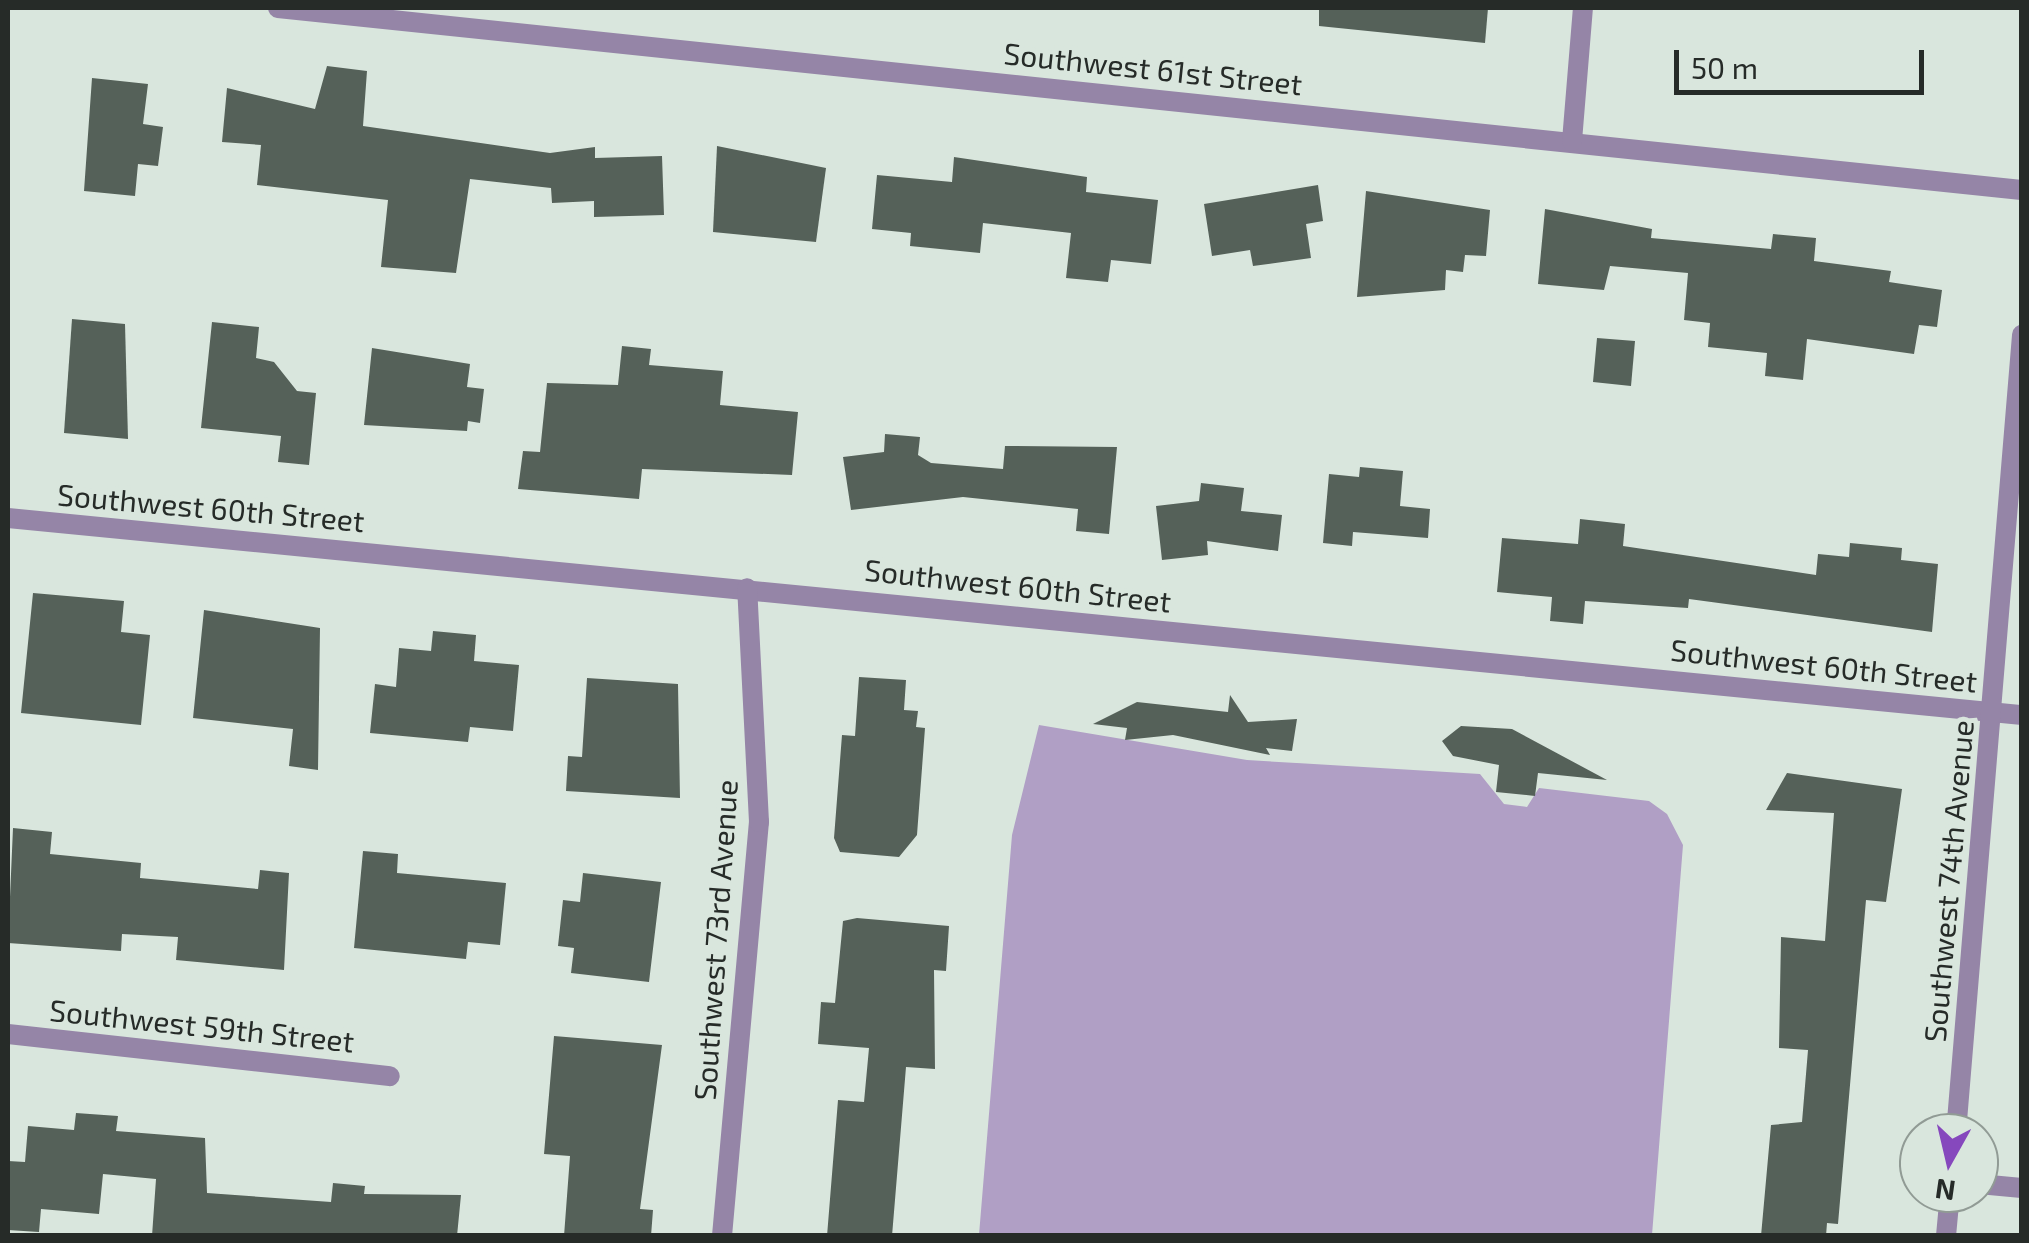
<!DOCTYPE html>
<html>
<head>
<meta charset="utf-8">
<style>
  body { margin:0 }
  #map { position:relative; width:2029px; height:1243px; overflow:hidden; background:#d9e6dd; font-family:"Exo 2",sans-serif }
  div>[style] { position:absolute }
  .water>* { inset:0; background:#b09fc5 }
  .building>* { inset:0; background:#556159 }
  .minor>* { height:20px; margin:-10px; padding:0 10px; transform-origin:10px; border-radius:10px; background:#9585a7 }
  span { translate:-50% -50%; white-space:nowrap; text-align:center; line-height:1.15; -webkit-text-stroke:10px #d9e6dd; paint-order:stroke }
  .street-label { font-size:30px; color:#262b28 }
  .frame { position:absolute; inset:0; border:10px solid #262b28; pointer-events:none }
  .north { position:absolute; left:1899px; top:1113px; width:100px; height:100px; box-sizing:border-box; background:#d9e6dd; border:2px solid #919b95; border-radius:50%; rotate:188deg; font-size:28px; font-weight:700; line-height:40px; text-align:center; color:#262b28 }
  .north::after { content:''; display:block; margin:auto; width:35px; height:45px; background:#8648bd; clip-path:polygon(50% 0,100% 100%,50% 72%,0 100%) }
  .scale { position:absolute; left:1674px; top:50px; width:250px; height:45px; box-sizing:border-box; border:5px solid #262b28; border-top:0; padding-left:12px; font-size:30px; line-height:35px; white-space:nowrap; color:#262b28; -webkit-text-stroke:8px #d9e6dd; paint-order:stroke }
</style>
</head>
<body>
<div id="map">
  <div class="water">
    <div style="clip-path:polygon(1039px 725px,1247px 760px,1480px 774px,1504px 804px,1527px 807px,1539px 788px,1649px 801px,1667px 814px,1683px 845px,1652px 1235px,979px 1235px,1012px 835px)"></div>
  </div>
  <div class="building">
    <div style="clip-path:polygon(1319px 8px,1488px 8px,1485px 43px,1319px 26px)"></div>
    <div style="clip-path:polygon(327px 66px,367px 71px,363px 126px,550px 153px,595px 147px,595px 158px,662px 156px,664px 215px,594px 217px,594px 201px,552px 203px,551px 188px,470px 179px,456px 273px,381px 267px,388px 200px,257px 185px,261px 145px,222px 142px,227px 88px,315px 109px)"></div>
    <div style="clip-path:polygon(92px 78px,148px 84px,143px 124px,163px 127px,158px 166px,138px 164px,135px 196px,84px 191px)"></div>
    <div style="clip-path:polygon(717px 146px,826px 168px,816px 242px,713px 232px)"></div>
    <div style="clip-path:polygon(954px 157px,1087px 177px,1086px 192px,1158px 200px,1151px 264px,1111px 260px,1108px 282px,1066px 278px,1071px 233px,983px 223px,980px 253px,910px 246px,911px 233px,872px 229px,877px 175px,952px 182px)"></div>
    <div style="clip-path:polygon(1318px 185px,1323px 221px,1306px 224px,1311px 258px,1253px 266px,1250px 250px,1212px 256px,1204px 204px)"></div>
    <div style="clip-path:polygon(1366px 191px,1490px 210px,1486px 256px,1465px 255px,1463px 272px,1446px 270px,1445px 290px,1357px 297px)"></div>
    <div style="clip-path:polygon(1545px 209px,1652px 229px,1651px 238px,1771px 249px,1773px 234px,1816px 238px,1814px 261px,1891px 271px,1889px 282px,1942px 290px,1937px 327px,1919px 325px,1914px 354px,1807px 339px,1803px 380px,1765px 376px,1767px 353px,1708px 347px,1710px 323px,1684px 320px,1688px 273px,1610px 266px,1604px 290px,1538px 284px)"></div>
    <div style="clip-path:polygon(72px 319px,125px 324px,128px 439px,64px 433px)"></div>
    <div style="clip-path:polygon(212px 322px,259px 327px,256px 358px,274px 362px,297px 391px,316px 393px,309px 465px,278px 462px,281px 436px,201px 428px)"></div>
    <div style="clip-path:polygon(1597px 338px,1635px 341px,1631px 386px,1593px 382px)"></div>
    <div style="clip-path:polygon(622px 346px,651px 349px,649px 365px,723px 371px,720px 405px,798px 412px,792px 475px,642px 469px,639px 499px,518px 489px,523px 451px,540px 452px,547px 383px,618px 385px)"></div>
    <div style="clip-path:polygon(372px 348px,470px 364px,467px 387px,484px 389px,480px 423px,468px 421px,467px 431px,364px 425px)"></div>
    <div style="clip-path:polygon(885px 434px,920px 437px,918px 455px,931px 463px,1003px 469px,1005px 446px,1117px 447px,1109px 534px,1076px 531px,1078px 509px,963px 497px,851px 510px,843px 457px,884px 452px)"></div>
    <div style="clip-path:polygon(1360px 467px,1403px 471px,1400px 506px,1430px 509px,1428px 538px,1353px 532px,1352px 546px,1323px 543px,1329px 474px,1359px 477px)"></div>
    <div style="clip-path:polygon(1201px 483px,1244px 488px,1241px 511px,1282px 515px,1278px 551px,1207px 541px,1208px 555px,1162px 560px,1156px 506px,1199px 501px)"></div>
    <div style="clip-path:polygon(1580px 519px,1625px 524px,1623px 546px,1816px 575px,1818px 554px,1849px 557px,1850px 543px,1902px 548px,1901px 560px,1938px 564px,1932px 632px,1689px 599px,1688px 608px,1585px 601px,1583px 624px,1550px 621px,1552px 597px,1497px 592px,1502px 538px,1578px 544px)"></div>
    <div style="clip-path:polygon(33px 593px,124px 601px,121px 632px,150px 635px,141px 725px,21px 713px)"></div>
    <div style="clip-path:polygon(204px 610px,320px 628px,318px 770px,289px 766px,293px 729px,193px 718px)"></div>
    <div style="clip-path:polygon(433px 631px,476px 635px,474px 661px,519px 665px,513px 731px,470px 727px,468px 742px,370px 733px,375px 684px,396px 687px,399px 648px,431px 651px)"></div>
    <div style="clip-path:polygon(859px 677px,906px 680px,904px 710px,918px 711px,916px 727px,925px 728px,917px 835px,899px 857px,840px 852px,834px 838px,842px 735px,855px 736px)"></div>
    <div style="clip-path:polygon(587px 678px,678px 684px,680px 798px,566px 791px,568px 756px,582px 757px)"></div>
    <div style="clip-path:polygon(1230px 695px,1248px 722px,1297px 719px,1292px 751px,1266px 748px,1270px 755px,1173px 735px,1125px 740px,1127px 728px,1093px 724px,1137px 702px,1228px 712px)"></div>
    <div style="clip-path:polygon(1461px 726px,1512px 729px,1607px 780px,1538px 773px,1535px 796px,1496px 792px,1499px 765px,1453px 756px,1442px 741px)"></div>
    <div style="clip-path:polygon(1787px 773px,1902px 789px,1886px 902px,1866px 900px,1838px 1224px,1827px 1223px,1826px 1236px,1761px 1236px,1771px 1125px,1802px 1122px,1808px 1050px,1779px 1048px,1781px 937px,1825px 941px,1834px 813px,1766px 810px)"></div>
    <div style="clip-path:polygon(13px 828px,52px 832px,50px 854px,141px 863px,140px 878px,258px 889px,260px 870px,289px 873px,284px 970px,176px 960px,178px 937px,122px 934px,121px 951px,8px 943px)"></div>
    <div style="clip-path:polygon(363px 851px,398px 854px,397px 873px,506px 883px,500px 945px,468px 942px,466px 959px,354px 948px)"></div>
    <div style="clip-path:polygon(583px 873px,661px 882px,649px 982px,571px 973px,574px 948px,558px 946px,563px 900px,580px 902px)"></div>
    <div style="clip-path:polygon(857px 918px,949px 926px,946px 971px,934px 970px,935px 1069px,906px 1067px,892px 1236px,827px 1236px,838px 1100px,864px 1102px,869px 1048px,818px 1044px,821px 1002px,835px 1003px,843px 921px)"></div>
    <div style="clip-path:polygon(554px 1036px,662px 1045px,640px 1209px,653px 1210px,651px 1236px,564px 1236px,570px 1156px,544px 1154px)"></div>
    <div style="clip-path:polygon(76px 1113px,118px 1116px,116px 1131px,205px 1138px,207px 1193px,331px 1202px,333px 1183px,365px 1186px,364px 1194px,461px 1195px,457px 1236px,152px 1236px,156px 1179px,103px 1174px,99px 1214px,41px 1209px,39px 1232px,8px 1230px,8px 1161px,25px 1162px,28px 1126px,74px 1130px)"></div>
  </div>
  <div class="minor">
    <div style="left:278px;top:8px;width:1753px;rotate:5.96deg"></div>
    <div style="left:1572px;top:141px;width:133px;rotate:-85.3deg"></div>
    <div style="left:8px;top:518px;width:2024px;rotate:5.59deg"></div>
    <div style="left:8px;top:1034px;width:384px;rotate:6.3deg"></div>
    <div style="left:1956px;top:1133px;width:801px;rotate:-85.27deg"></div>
    <div style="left:1979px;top:1184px;width:43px;rotate:5.3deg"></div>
    <div style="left:722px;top:1236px;width:416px;rotate:-84.9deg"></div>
    <div style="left:759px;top:822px;width:234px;rotate:-92.9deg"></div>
    <div style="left:1946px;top:1236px;width:43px;rotate:-84.7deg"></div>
  </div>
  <div class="street-label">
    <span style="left:1153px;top:68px;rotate:6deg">Southwest 61st Street</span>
    <span style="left:211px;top:507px;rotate:5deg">Southwest 60th Street</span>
    <span style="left:1018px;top:585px;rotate:6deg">Southwest 60th Street</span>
    <span style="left:1824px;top:665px;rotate:6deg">Southwest 60th Street</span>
    <span style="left:1948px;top:881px;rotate:-85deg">Southwest 74th Avenue</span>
    <span style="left:715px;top:940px;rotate:-86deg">Southwest 73rd Avenue</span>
    <span style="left:202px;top:1025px;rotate:6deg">Southwest 59th Street</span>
  </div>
  <div class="frame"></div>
  <div class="north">N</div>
  <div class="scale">50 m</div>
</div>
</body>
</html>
